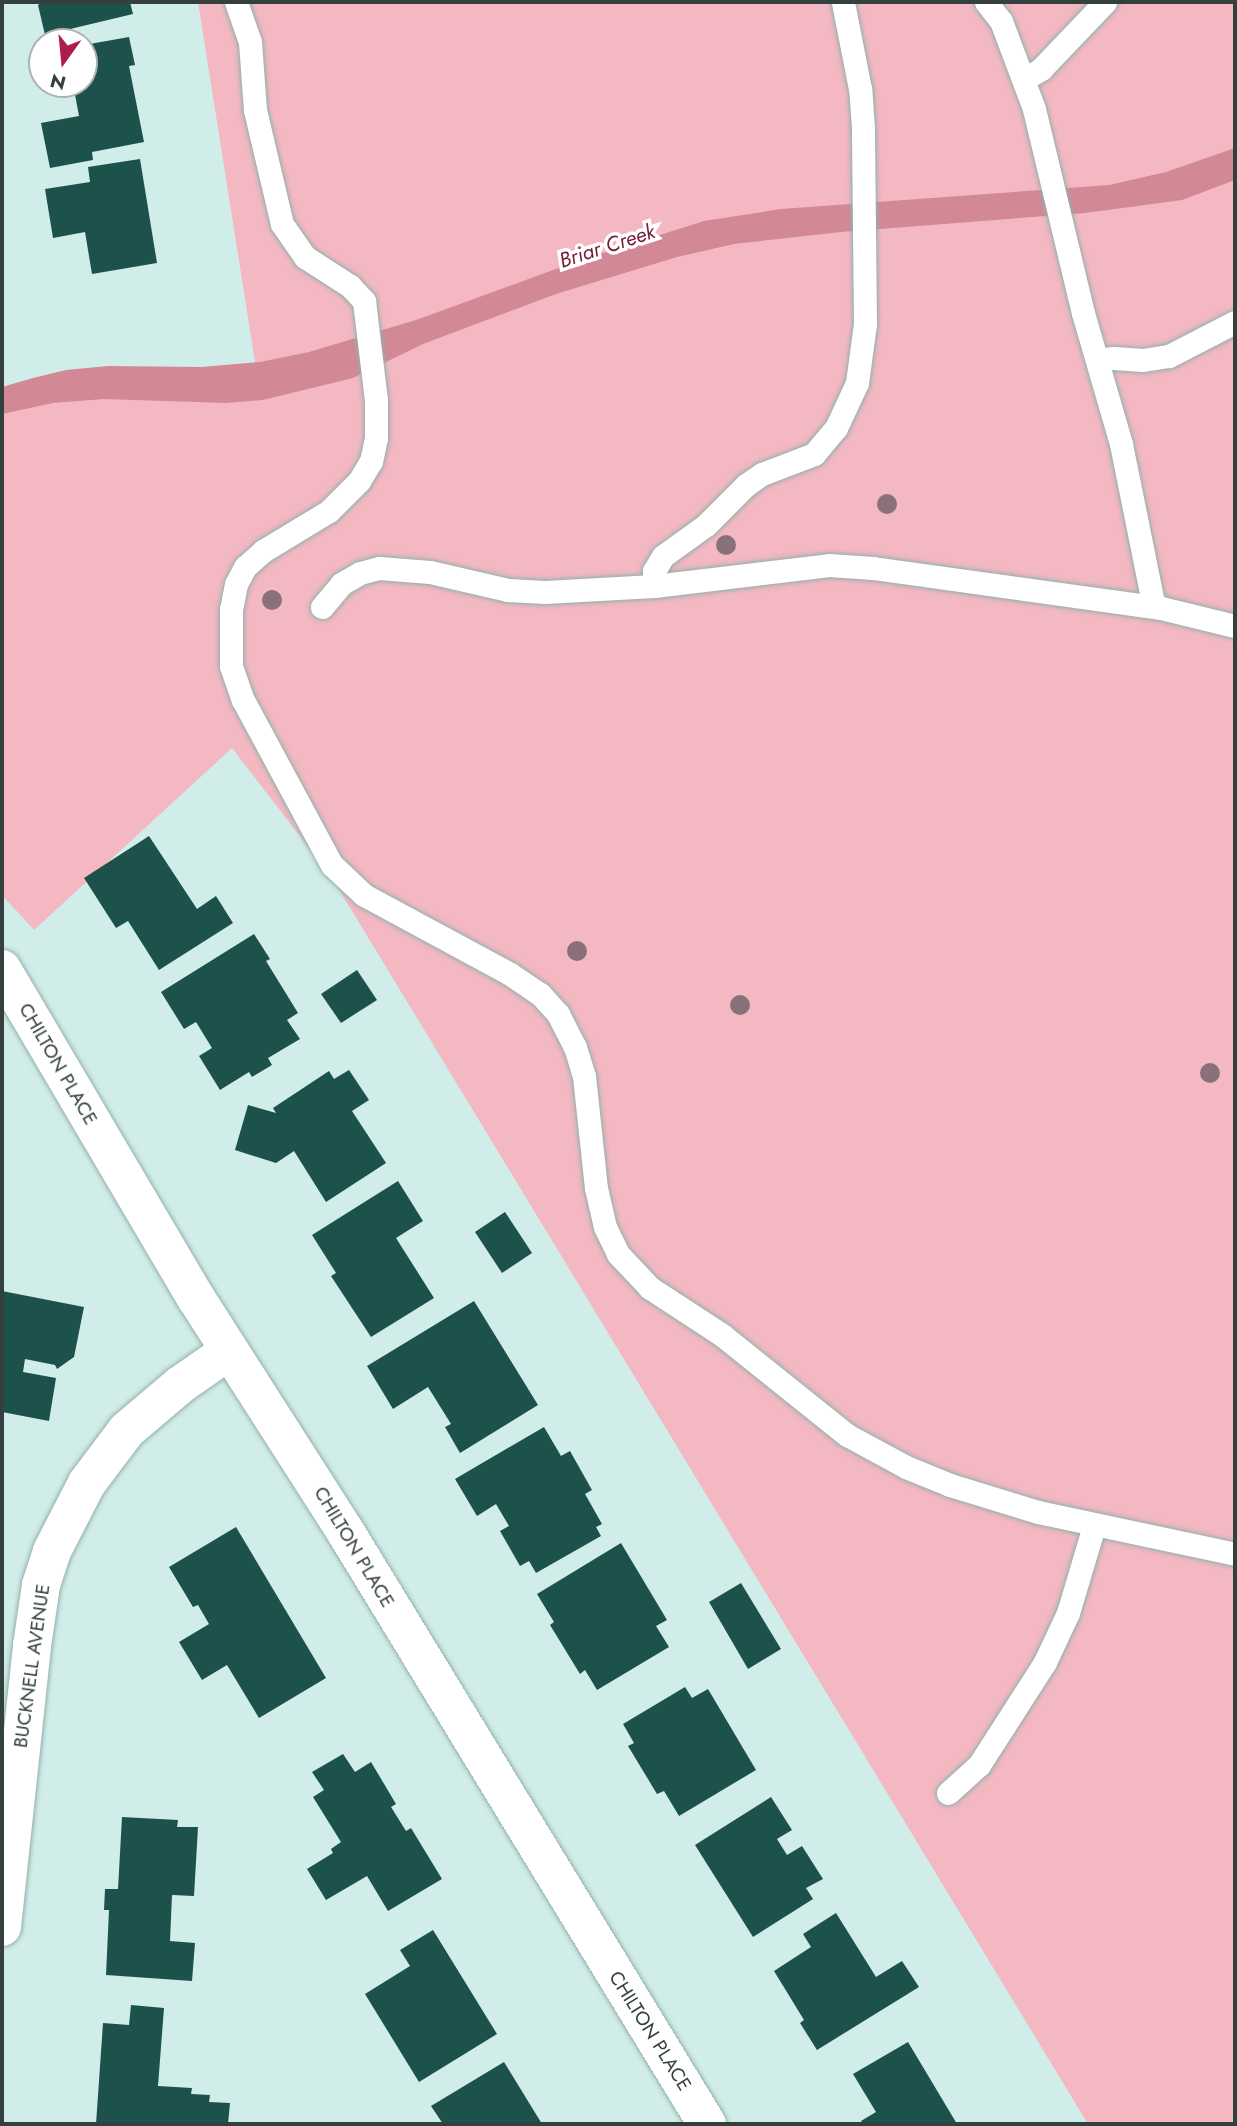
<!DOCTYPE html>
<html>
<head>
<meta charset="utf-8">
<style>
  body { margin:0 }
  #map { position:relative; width:1237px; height:2126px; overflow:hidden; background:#d0ede9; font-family:Jost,sans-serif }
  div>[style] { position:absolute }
  .green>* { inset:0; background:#f3b8c2 }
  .water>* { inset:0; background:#d28895 }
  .building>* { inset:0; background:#1d514b }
  .roads { filter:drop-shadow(0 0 2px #94b0ab) drop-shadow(0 0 2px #94b0ab) }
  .service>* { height:23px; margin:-11.5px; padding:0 11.5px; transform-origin:11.5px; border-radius:11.5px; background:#fff }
  .minor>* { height:38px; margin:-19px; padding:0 19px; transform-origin:19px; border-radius:19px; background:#fff }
  .trees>* { width:20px; height:20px; margin:-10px; border-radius:50%; background:#88717a }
  span { translate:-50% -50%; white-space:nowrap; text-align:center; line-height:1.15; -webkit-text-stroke:7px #fff; paint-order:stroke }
  .street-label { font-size:19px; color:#34403e }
  .water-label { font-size:21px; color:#761e37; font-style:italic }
  .frame { position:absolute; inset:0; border:4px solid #34403e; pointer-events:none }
  .north { position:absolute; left:28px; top:28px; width:70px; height:70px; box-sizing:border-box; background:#fff; border:2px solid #aeb3b2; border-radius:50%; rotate:195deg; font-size:19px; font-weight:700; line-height:28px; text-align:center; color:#34403e }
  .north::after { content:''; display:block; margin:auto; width:24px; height:32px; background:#ae1c4e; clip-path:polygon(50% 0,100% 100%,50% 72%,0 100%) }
</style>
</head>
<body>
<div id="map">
  <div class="green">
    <div style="clip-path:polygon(198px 2px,1235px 2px,1235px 2124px,1088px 2124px,332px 878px,232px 748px,34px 930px,2px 895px,2px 415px,54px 381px,256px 368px)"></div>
  </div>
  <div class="water">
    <div style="clip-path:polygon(1235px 148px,1235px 180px,1182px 200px,1085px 213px,841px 232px,734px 244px,677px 257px,556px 294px,423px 344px,353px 378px,263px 400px,226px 403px,104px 399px,53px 403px,2px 414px,2px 387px,33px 378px,66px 370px,108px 366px,202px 367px,260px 362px,309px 352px,416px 320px,575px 262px,704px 221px,781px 209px,1109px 185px,1166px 172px)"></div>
  </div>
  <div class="building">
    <div style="clip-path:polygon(43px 2px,130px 2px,133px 14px,45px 35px,38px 5px)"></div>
    <div style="clip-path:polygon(129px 37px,135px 65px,129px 66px,144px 142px,92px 152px,93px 160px,50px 168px,41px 123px,79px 116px,73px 84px,84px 84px,84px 45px)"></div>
    <div style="clip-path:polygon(140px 159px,157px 263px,92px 274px,85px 232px,53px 238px,45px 189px,90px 182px,88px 167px)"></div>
    <div style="clip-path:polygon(149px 836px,197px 909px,216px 896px,233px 923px,159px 970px,128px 921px,116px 928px,84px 878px)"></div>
    <div style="clip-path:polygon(254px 934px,270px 959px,266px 961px,298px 1013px,287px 1020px,300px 1039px,268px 1058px,272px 1065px,252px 1077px,249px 1072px,220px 1090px,199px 1056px,212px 1048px,196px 1022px,184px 1029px,161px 992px)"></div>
    <div style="clip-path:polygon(357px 970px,377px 1000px,341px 1023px,321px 994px)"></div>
    <div style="clip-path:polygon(349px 1070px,369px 1100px,352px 1111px,386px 1163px,326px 1202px,294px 1151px,276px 1163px,235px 1150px,248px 1105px,276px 1113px,273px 1108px,329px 1071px,334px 1079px)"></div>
    <div style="clip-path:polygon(398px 1181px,423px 1221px,396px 1238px,434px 1298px,371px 1337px,331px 1276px,336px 1273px,312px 1235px)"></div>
    <div style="clip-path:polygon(505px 1212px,532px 1253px,502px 1273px,475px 1232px)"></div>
    <div style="clip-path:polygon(2px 1291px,84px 1307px,74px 1357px,57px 1369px,55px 1365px,25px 1359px,23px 1372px,56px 1378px,49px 1421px,2px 1412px)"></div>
    <div style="clip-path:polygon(474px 1301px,538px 1405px,460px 1453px,445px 1427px,451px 1424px,428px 1387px,393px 1409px,367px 1366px)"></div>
    <div style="clip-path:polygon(544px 1427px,561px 1456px,570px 1451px,592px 1490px,585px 1494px,602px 1524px,596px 1527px,601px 1536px,536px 1573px,529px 1561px,520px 1566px,500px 1531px,509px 1526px,496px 1504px,477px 1516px,455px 1479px)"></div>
    <div style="clip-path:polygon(236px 1527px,326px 1678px,259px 1718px,227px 1665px,202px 1680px,179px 1642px,209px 1624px,198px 1605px,193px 1607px,169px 1567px)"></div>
    <div style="clip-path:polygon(621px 1543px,667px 1620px,656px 1626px,669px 1647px,597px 1690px,585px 1670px,580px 1674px,550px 1625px,554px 1622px,537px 1594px)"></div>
    <div style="clip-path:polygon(741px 1583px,781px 1649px,748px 1669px,709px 1602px)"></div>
    <div style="clip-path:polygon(685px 1687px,692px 1698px,708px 1689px,756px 1770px,679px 1816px,664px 1791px,657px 1794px,628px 1746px,634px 1743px,623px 1724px)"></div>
    <div style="clip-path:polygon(343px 1754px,355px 1772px,371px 1762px,396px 1804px,391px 1807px,406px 1831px,411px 1828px,442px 1879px,388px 1911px,367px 1876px,326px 1900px,307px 1869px,333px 1853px,331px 1849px,341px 1842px,313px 1797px,324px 1790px,312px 1772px)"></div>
    <div style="clip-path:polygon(771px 1797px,792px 1830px,777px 1839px,787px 1855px,802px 1846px,823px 1879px,806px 1888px,813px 1899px,753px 1937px,695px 1845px)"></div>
    <div style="clip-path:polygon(122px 1817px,178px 1820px,177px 1827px,198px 1827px,194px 1896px,172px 1895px,170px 1941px,195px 1943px,192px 1981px,106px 1975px,109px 1910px,104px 1910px,105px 1889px,118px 1889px)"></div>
    <div style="clip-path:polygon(836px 1913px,876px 1977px,902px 1961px,919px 1987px,817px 2050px,800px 2023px,804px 2020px,774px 1971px,811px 1947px,803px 1934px)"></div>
    <div style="clip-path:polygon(433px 1930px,497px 2034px,419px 2082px,365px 1994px,410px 1966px,400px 1950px)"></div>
    <div style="clip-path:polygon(131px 2005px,164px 2008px,158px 2086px,192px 2088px,191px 2094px,210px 2095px,209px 2102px,230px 2103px,228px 2124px,96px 2124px,103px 2023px,129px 2025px)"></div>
    <div style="clip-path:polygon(908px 2042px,957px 2124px,863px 2124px,861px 2121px,876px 2112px,853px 2074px)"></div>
    <div style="clip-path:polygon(504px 2062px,542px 2124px,443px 2124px,431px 2106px)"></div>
  </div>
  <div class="roads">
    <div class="service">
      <div style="left:236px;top:2px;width:42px;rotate:70.7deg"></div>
      <div style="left:250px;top:42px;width:68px;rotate:85.8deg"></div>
      <div style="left:255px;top:110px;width:117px;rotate:76.7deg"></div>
      <div style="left:282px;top:224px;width:40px;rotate:55.1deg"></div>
      <div style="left:305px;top:257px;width:54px;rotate:32.8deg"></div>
      <div style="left:350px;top:286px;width:21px;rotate:47deg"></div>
      <div style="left:364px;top:301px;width:100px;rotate:83.1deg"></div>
      <div style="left:376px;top:400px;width:38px;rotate:90deg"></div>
      <div style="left:376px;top:438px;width:24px;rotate:102deg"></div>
      <div style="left:371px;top:461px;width:23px;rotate:121deg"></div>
      <div style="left:359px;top:481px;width:42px;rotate:135deg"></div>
      <div style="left:329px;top:511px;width:77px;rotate:148.8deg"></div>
      <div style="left:263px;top:551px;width:24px;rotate:138deg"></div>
      <div style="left:245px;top:567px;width:19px;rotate:118deg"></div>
      <div style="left:236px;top:584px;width:25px;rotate:101deg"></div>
      <div style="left:231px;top:609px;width:57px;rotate:90deg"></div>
      <div style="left:231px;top:666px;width:36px;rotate:71deg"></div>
      <div style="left:243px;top:700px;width:187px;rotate:61.7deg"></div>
      <div style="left:332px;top:865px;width:44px;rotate:43.2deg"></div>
      <div style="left:364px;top:895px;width:166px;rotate:28.4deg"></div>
      <div style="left:510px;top:974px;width:36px;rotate:34deg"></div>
      <div style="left:540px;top:994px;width:27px;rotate:48deg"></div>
      <div style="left:558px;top:1014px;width:37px;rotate:63deg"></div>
      <div style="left:575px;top:1047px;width:30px;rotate:73deg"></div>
      <div style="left:584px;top:1076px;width:113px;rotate:83.9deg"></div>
      <div style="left:596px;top:1188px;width:40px;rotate:77deg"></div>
      <div style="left:605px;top:1227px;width:30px;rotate:64deg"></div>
      <div style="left:618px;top:1254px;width:47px;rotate:46.7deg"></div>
      <div style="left:650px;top:1288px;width:86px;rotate:33.1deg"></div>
      <div style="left:722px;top:1335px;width:160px;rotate:38.7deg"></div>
      <div style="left:847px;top:1435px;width:67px;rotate:28.5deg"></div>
      <div style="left:906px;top:1467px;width:48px;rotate:22.2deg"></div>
      <div style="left:950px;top:1485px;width:92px;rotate:17.1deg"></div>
      <div style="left:1038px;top:1512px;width:201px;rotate:12deg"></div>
      <div style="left:986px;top:2px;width:24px;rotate:52deg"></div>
      <div style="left:1001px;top:21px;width:94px;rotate:69.4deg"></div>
      <div style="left:1034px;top:109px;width:210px;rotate:76.5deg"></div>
      <div style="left:1083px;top:313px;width:136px;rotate:73.8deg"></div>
      <div style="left:1121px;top:444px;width:166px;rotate:78.6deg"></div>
      <div style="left:1024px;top:79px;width:20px;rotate:-30deg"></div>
      <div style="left:1041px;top:69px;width:93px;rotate:-46.3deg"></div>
      <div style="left:1098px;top:360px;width:15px;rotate:-8deg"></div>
      <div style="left:1113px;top:358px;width:30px;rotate:4deg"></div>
      <div style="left:1143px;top:360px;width:26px;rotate:-9deg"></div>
      <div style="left:1169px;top:356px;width:74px;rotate:-27.3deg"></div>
      <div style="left:654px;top:586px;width:15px;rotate:-90deg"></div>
      <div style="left:654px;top:571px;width:17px;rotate:-59deg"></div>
      <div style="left:663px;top:556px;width:53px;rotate:-35.8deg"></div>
      <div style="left:706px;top:525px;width:57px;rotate:-45deg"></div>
      <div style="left:746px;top:485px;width:19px;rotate:-35deg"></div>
      <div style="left:762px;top:474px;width:56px;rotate:-21deg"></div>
      <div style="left:814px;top:454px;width:34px;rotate:-50deg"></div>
      <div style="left:836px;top:428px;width:50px;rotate:-65deg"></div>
      <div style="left:857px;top:383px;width:60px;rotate:-82.3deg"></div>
      <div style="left:865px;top:324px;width:196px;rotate:-90.6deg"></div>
      <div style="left:863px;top:128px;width:39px;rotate:-94deg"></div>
      <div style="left:860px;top:89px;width:89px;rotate:-101.1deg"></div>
      <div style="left:322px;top:607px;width:30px;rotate:-50deg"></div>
      <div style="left:341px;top:584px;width:22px;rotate:-30deg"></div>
      <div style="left:360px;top:573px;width:20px;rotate:-15deg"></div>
      <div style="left:379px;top:568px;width:51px;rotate:4.5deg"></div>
      <div style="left:430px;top:572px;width:80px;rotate:13deg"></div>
      <div style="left:508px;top:590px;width:37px;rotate:3deg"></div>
      <div style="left:545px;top:592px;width:109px;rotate:-3.2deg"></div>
      <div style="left:654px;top:586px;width:176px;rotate:-6.8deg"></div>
      <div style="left:829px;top:565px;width:44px;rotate:3.9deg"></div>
      <div style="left:873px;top:568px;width:291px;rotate:7.9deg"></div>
      <div style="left:1161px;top:608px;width:76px;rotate:13.7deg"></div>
      <div style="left:948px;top:1793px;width:42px;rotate:-42.1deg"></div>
      <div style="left:979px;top:1765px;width:122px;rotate:-57.3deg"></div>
      <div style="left:1045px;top:1662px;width:54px;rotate:-64.9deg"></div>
      <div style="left:1068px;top:1613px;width:91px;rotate:-73.4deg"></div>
    </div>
    <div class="minor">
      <div style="left:2px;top:969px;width:382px;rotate:59.5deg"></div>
      <div style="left:196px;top:1298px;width:277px;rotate:57.4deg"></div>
      <div style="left:345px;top:1531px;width:695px;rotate:58.6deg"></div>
      <div style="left:2px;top:1927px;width:283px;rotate:-83.9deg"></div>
      <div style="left:32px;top:1646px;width:62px;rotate:-81.6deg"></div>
      <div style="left:41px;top:1585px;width:36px;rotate:-72deg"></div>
      <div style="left:52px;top:1551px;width:76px;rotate:-62.8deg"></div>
      <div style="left:87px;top:1483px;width:66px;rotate:-53deg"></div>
      <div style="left:127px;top:1430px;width:70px;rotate:-40.3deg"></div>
      <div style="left:180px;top:1385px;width:60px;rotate:-34.8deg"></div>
    </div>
  </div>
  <div class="trees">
    <div style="left:887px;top:504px"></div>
    <div style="left:726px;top:545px"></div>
    <div style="left:272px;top:600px"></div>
    <div style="left:577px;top:951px"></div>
    <div style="left:740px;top:1005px"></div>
    <div style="left:1210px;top:1073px"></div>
  </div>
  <div class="street-label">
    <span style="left:58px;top:1064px;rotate:60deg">CHILTON PLACE</span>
    <span style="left:354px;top:1547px;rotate:59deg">CHILTON PLACE</span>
    <span style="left:32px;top:1666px;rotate:-82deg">BUCKNELL AVENUE</span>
    <span style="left:650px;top:2031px;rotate:58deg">CHILTON PLACE</span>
  </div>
  <div class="water-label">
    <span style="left:607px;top:246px;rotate:-18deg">Briar Creek</span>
  </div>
  <div class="frame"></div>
  <div class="north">N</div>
</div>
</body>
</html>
